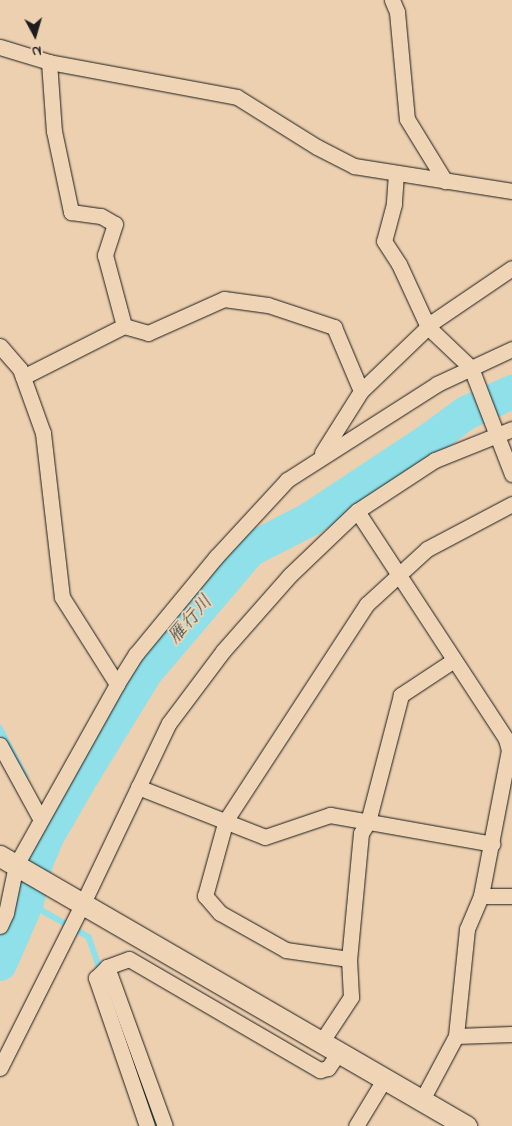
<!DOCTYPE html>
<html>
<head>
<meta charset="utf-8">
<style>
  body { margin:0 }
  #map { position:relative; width:512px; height:1126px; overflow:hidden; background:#edd0b0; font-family:"Indie Flower","Klee One",sans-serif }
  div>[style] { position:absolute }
  .stream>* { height:5.5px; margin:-2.75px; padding:0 2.75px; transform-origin:2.75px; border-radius:2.75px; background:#8fe0e9 }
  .river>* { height:34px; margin:-17px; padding:0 17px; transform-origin:17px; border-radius:17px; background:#8fe0e9 }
  .roads { filter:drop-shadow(0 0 1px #1c1c1c) drop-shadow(0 0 1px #1c1c1c) }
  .street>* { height:15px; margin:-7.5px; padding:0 7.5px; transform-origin:7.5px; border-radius:7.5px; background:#efd5b6 }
  .secondary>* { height:21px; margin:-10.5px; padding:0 10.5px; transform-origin:10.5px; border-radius:10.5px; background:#efd5b6 }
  span { translate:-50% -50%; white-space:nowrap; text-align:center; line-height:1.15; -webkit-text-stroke:4px #efd5b6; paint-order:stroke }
  .water-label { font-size:19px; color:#334345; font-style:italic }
  .north { position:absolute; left:10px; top:10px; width:50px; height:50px; -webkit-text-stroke:4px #efd5b6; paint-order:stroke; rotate:174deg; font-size:14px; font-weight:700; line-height:20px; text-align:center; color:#1c1c1c }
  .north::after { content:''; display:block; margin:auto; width:18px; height:22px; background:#1c1c1c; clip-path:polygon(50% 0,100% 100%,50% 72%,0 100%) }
</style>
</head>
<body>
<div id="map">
  <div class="stream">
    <div style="left:0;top:728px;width:55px;rotate:62deg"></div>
    <div style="left:47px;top:816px;width:13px;rotate:61deg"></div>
    <div style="left:27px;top:902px;width:71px;rotate:29.4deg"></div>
    <div style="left:89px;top:937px;width:36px;rotate:71deg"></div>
    <div style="left:121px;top:1027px;width:105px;rotate:70.5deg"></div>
  </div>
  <div class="river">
    <div style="left:0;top:964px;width:68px;rotate:-66.5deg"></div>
    <div style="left:27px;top:902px;width:40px;rotate:-77deg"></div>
    <div style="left:36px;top:863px;width:30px;rotate:-67deg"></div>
    <div style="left:48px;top:835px;width:72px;rotate:-59.9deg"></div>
    <div style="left:84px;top:773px;width:119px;rotate:-58.5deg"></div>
    <div style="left:146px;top:672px;width:160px;rotate:-49.6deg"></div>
    <div style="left:250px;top:550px;width:68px;rotate:-27.3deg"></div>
    <div style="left:310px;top:519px;width:141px;rotate:-33.5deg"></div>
    <div style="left:428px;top:441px;width:47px;rotate:-36.4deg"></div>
    <div style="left:466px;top:413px;width:51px;rotate:-24.5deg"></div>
  </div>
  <div class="roads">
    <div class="street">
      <div style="left:392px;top:0;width:13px;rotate:67deg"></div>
      <div style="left:397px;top:12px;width:107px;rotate:84.7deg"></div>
      <div style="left:407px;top:119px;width:73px;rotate:58.5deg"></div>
      <div style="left:0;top:47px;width:51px;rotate:17deg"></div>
      <div style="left:49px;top:62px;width:191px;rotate:10.5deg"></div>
      <div style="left:237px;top:97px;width:94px;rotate:32deg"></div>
      <div style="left:317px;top:147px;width:42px;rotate:27.2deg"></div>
      <div style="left:354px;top:166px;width:160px;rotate:9deg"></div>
      <div style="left:49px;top:62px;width:69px;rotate:85.9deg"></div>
      <div style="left:54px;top:131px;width:83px;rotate:78.1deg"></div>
      <div style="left:71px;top:212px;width:30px;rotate:8deg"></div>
      <div style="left:101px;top:216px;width:16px;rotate:30deg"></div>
      <div style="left:115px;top:224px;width:33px;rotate:108deg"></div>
      <div style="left:105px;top:255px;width:73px;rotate:75deg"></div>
      <div style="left:396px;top:173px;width:31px;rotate:94deg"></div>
      <div style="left:394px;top:204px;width:38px;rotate:105deg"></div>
      <div style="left:384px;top:241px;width:27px;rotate:57deg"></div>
      <div style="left:399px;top:264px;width:69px;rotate:65.3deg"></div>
      <div style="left:428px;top:327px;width:59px;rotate:43.6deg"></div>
      <div style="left:471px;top:368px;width:114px;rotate:68.9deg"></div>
      <div style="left:0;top:346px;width:30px;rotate:49deg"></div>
      <div style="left:20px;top:369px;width:68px;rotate:70.2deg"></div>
      <div style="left:43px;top:433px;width:165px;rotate:83.4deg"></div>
      <div style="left:62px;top:597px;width:103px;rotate:57.7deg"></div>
      <div style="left:23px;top:377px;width:113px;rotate:-26.8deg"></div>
      <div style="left:124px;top:326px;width:25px;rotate:16deg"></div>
      <div style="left:148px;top:333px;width:83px;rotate:-24.1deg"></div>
      <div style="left:224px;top:299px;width:44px;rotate:7.8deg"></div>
      <div style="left:268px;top:305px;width:70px;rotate:18.4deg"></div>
      <div style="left:334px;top:327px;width:69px;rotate:67.1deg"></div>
      <div style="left:322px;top:453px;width:73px;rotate:-57.8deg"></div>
      <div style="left:361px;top:391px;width:101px;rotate:-43.8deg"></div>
      <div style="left:434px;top:321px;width:94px;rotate:-34.2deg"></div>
      <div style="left:357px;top:511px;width:272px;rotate:56.8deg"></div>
      <div style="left:506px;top:739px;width:11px;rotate:75deg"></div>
      <div style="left:509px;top:750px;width:149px;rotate:100.9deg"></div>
      <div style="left:481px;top:896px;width:36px;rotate:113deg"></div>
      <div style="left:467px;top:929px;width:108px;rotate:95.9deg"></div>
      <div style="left:456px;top:1036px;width:72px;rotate:118deg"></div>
      <div style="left:454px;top:660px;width:64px;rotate:146.6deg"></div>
      <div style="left:401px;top:695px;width:131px;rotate:104.6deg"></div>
      <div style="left:368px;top:822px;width:13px;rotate:122deg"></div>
      <div style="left:361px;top:833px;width:127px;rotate:95.4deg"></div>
      <div style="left:349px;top:959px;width:64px;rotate:-171.9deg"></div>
      <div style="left:286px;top:950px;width:76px;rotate:-150.7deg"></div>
      <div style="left:220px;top:913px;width:23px;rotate:-131deg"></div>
      <div style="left:205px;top:896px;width:79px;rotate:-74.6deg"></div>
      <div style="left:226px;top:820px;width:258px;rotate:-56.9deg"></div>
      <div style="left:367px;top:604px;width:81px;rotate:-42.5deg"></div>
      <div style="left:427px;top:549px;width:96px;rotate:-27.9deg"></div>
      <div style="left:0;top:745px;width:85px;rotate:61.3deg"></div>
      <div style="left:138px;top:787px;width:136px;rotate:21.5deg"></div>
      <div style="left:265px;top:837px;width:69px;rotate:-18.7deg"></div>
      <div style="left:330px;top:815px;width:165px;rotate:10.1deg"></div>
      <div style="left:481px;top:896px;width:31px"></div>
      <div style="left:0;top:926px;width:14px;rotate:-65deg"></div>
      <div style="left:6px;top:913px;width:49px;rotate:-78.2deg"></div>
      <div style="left:16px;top:865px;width:207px;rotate:-60.8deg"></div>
      <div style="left:117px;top:684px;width:36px;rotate:-58deg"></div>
      <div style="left:136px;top:654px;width:126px;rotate:-50.5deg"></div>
      <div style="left:216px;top:557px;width:105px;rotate:-47.3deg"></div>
      <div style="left:287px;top:480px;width:178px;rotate:-32.6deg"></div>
      <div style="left:437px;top:384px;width:83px;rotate:-25deg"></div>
      <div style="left:107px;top:967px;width:169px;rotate:70deg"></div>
      <div style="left:456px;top:1036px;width:56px;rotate:-2deg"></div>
      <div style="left:322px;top:1041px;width:53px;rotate:-56.6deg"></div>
      <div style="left:351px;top:997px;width:38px;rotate:-93deg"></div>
      <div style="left:0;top:1068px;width:185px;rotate:-63.3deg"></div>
      <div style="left:83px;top:903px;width:199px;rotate:-64.5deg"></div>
      <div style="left:169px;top:723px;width:90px;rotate:-53.1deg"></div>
      <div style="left:223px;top:651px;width:101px;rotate:-48.6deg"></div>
      <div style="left:290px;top:575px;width:93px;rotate:-43.7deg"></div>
      <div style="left:357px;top:511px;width:93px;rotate:-33.2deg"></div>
      <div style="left:435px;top:460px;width:83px;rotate:-21.9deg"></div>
      <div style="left:147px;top:1126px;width:157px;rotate:-109deg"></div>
      <div style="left:96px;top:978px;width:16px;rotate:-45deg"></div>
      <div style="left:107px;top:967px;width:23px;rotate:-20deg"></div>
      <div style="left:129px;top:959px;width:221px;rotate:30.2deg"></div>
      <div style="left:320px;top:1070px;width:8px;rotate:-14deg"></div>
      <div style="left:328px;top:1068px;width:21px;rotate:-55deg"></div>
      <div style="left:356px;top:1126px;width:56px;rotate:-58.9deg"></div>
    </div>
    <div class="secondary">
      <div style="left:0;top:856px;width:539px;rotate:30.09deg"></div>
    </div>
  </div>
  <div class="water-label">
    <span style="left:191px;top:620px;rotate:-49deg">雁行川</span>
  </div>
  <div class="north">N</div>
</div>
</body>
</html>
